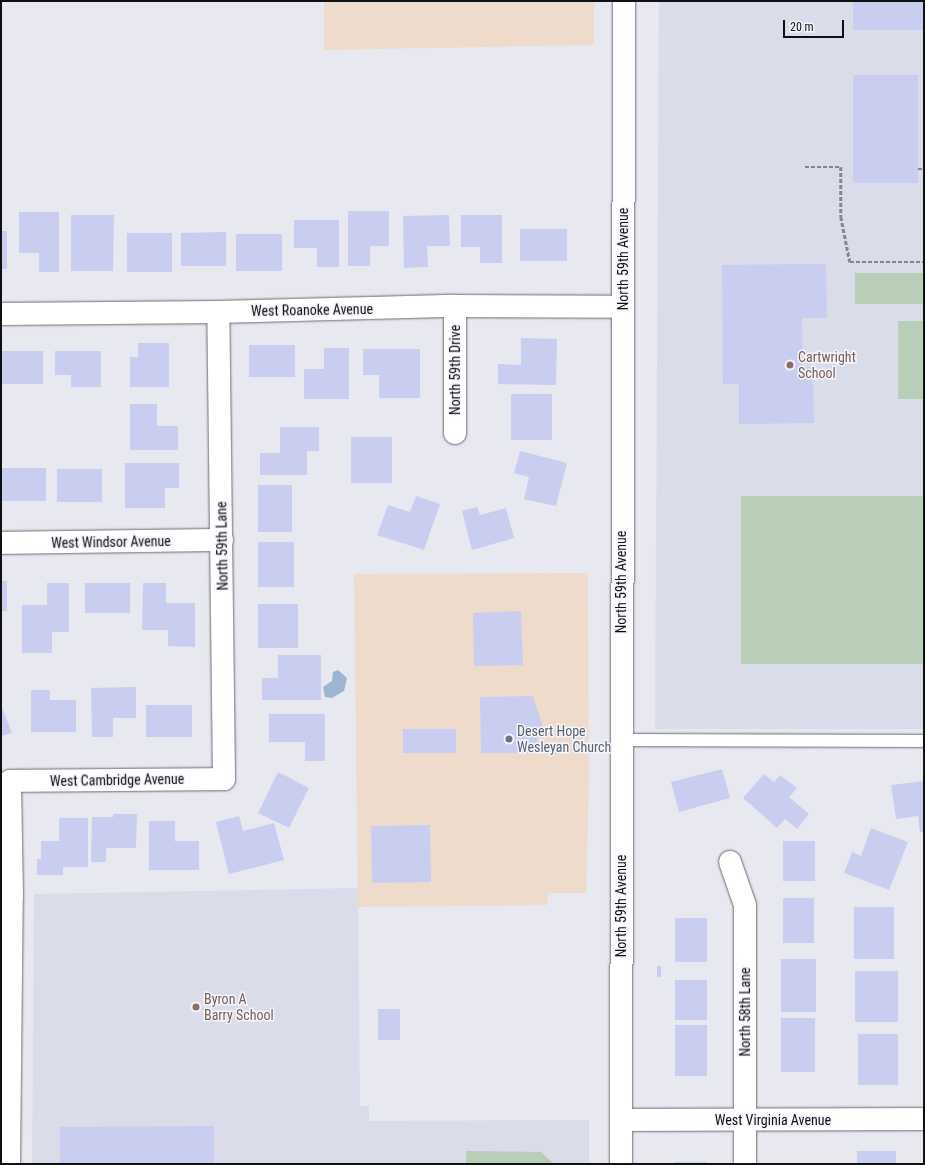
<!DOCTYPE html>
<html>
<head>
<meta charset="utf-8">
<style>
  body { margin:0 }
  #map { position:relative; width:925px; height:1165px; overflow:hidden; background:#e7e8f0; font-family:"Roboto Condensed",sans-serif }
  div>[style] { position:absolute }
  .commercial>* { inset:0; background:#eedbcb }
  .built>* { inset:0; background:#dadcea }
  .green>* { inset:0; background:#b9ceb6 }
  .water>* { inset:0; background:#9db5d1 }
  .building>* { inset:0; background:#c9cef1 }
  .path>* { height:2.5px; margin-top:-1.25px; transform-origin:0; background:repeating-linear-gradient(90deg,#85868c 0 4px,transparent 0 6px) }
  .roads { filter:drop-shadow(0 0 1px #6b6c72) drop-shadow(0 0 1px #6b6c72) }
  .service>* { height:12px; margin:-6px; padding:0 6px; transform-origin:6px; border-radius:6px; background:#fff }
  .minor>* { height:22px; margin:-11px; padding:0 11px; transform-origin:11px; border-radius:11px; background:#fff }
  .secondary>* { height:22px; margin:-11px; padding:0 11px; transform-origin:11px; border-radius:11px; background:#fff }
  .dots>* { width:11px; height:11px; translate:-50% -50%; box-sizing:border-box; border:2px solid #f4f5fd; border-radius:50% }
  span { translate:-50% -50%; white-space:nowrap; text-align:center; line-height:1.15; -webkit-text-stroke:3px #f4f5fd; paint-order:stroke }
  .street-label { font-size:14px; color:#0f1012 }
  .education-label { font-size:14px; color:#785e54 }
  .left { translate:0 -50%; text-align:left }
  .worship-label { font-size:14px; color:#5b616d }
  .frame { position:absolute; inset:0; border:2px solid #0f1012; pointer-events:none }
  .scale { position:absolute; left:783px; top:20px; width:61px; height:18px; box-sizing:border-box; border:2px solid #0f1012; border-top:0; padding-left:5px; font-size:12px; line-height:14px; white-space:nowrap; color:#0f1012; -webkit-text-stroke:3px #f4f5fd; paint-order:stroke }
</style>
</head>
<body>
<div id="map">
  <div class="commercial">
    <div style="clip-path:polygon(324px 1px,594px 1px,594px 45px,324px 50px)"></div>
    <div style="clip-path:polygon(588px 573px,589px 780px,586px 893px,548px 893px,547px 905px,358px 907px,354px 574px)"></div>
  </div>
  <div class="built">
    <div style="clip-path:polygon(659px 1px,924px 1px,924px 729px,655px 729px)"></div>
    <div style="clip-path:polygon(358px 888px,360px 1106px,369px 1106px,369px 1121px,589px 1120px,589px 1164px,32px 1164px,34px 894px)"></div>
  </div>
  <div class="green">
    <div style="clip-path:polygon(855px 273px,924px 273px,924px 304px,855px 304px)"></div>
    <div style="clip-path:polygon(898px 321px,924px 321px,924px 399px,898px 399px)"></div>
    <div style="clip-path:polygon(741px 496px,924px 496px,924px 664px,741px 664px)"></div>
    <div style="clip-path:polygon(466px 1151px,541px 1152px,554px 1164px,466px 1164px)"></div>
  </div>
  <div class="water">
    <div style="clip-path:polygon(338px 670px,347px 678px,344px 691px,332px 698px,325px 697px,323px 687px,332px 681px,333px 672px)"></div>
  </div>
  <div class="building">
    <div style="clip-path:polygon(853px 1px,924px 1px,924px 30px,853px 30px)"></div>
    <div style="clip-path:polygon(853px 75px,918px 75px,918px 183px,853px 183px)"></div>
    <div style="clip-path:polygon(348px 211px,389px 211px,389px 246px,370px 246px,370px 266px,348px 266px)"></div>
    <div style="clip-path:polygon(19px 212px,59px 212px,59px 272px,39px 272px,39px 253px,19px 253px)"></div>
    <div style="clip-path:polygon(71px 215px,114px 215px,113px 271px,71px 271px)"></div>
    <div style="clip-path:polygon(449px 215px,450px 246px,427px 246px,428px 267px,404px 268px,403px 216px)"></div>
    <div style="clip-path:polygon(461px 215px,502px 215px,502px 263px,480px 263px,480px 247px,461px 247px)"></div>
    <div style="clip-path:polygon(294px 220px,339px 220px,339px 267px,317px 267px,317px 248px,294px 248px)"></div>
    <div style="clip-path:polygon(520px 229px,567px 229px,567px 261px,520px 261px)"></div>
    <div style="clip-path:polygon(1px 231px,7px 231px,7px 269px,1px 269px)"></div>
    <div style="clip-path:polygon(226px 232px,226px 266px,181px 266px,181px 233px)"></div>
    <div style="clip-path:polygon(127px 233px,172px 233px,172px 272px,127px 272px)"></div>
    <div style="clip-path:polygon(236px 234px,282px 234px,282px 271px,236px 271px)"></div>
    <div style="clip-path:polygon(826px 264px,827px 318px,802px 318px,803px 367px,813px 367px,814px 423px,739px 424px,739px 384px,723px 384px,722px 265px)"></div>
    <div style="clip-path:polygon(521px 338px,557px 339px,556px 385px,498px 384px,498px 364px,521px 365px)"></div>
    <div style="clip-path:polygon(138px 343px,169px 343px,169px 387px,130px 387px,130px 357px,138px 357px)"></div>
    <div style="clip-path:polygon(249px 345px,295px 345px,295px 377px,249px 377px)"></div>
    <div style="clip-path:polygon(324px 348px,349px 348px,349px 399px,304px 399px,304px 369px,324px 369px)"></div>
    <div style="clip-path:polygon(363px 349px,420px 349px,420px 398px,379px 398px,379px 375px,363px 375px)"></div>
    <div style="clip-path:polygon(1px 351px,43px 351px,43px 384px,1px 384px)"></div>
    <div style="clip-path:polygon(55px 351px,101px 351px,101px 387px,71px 387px,71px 375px,55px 375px)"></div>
    <div style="clip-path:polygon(511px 394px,552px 394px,552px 440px,511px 440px)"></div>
    <div style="clip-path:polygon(130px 404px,157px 404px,157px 426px,178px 426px,178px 450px,130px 450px)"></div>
    <div style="clip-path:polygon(280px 427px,319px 427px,319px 451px,307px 451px,307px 475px,260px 475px,260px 453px,280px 453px)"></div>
    <div style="clip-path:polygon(351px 437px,392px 437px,392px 483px,351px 483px)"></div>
    <div style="clip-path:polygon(520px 451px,567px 463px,556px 506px,524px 499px,529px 477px,514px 473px)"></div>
    <div style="clip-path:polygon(125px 463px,179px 463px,179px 488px,165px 488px,165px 508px,125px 508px)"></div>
    <div style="clip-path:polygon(2px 468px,46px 468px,46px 501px,2px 501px)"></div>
    <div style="clip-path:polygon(57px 469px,102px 469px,102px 502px,57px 502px)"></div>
    <div style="clip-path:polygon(258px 485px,292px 485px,292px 532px,258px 532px)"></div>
    <div style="clip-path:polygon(416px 496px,440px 504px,424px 550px,377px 535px,388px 505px,410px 512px)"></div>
    <div style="clip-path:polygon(477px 507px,480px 515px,506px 508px,514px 538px,472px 550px,462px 511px)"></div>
    <div style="clip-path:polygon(258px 542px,294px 542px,294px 587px,258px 587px)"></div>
    <div style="clip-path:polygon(1px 581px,7px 581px,7px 611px,1px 611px)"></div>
    <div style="clip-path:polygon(47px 583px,69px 583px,69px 632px,52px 632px,52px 653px,22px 653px,22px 605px,47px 605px)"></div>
    <div style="clip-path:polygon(85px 583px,130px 583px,130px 613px,85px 613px)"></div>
    <div style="clip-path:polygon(143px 583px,166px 583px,166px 603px,195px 603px,195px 647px,168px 646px,168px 630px,142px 630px)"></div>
    <div style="clip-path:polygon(258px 604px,298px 604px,298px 648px,258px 648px)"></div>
    <div style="clip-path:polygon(521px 611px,523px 665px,474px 666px,473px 613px)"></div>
    <div style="clip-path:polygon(278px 655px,321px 655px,321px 700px,262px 700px,262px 678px,278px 678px)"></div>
    <div style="clip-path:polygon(136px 687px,136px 718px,113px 718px,113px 737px,92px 737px,91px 688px)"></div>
    <div style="clip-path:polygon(31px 690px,50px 690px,50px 700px,76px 700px,76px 732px,31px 732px)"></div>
    <div style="clip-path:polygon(533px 696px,542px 724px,534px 753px,481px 753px,480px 697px)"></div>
    <div style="clip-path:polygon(1px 705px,12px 733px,1px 736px)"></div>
    <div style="clip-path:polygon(146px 705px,192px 705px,192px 737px,146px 737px)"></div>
    <div style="clip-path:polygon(269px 714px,325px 714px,325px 761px,305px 761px,305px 742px,269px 742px)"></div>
    <div style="clip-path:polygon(403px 729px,456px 729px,456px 753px,403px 753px)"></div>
    <div style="clip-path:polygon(722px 769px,730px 798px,679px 812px,671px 782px)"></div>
    <div style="clip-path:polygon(278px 772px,309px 788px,289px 828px,258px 813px)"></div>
    <div style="clip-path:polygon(764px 774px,774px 782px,780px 775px,797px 788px,789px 797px,809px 814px,797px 829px,785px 819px,777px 828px,743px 798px)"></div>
    <div style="clip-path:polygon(924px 781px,924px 832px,920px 832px,918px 816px,896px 819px,891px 785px)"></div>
    <div style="clip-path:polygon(113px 814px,137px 814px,136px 848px,106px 848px,106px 862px,91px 862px,92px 817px,113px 817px)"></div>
    <div style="clip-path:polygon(239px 816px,243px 831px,274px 823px,284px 860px,229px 874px,216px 822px)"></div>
    <div style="clip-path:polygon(59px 818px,88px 818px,88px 867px,63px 867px,63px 875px,37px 875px,37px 859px,41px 859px,41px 841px,59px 841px)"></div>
    <div style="clip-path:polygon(149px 821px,175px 821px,175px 841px,199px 841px,199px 870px,149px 870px)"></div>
    <div style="clip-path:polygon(430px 825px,431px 882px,372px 883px,371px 826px)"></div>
    <div style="clip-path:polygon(871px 828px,908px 842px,889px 890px,844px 873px,852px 852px,861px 856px)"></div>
    <div style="clip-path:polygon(783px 841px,815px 841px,815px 881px,783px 881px)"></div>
    <div style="clip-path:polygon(783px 898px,814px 898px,814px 943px,783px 943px)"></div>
    <div style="clip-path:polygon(854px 907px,894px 907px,894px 959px,854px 959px)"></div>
    <div style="clip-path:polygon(675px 918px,707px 918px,707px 962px,675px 962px)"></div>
    <div style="clip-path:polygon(781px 959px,816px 959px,816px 1012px,781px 1012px)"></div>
    <div style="clip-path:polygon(657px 966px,661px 966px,661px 977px,657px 977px)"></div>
    <div style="clip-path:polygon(855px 971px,898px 971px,898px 1022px,855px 1022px)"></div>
    <div style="clip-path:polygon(675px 980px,707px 980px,707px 1020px,675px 1020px)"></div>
    <div style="clip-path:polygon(378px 1009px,400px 1009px,400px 1040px,378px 1040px)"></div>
    <div style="clip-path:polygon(781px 1018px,815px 1018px,815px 1072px,781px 1072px)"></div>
    <div style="clip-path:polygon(675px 1025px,707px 1025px,707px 1076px,675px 1076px)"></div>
    <div style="clip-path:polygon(858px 1034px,898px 1034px,898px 1085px,858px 1085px)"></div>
    <div style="clip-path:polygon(214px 1126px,214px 1164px,60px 1164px,60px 1127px)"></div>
    <div style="clip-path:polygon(857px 1151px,896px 1151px,896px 1164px,857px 1164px)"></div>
    <div style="clip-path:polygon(674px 1162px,706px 1162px,706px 1164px,674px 1164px)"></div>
  </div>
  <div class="path">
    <div style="left:805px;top:167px;width:36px"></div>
    <div style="left:841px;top:167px;width:50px;rotate:90deg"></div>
    <div style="left:841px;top:217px;width:46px;rotate:78.7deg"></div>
    <div style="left:850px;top:262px;width:74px"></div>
    <div style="left:918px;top:169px;width:6px"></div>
  </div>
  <div class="roads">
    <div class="service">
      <div style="left:620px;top:740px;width:304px;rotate:0.2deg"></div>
    </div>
    <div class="minor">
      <div style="left:455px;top:306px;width:127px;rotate:90deg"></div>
      <div style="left:1px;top:314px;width:217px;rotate:-0.5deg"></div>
      <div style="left:218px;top:312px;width:237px;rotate:-1.5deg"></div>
      <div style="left:455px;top:306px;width:167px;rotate:0.3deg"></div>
      <div style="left:1px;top:543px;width:221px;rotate:-0.8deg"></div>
      <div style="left:730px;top:862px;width:46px;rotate:70.8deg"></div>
      <div style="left:745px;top:905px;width:259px;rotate:90deg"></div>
      <div style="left:621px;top:1120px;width:303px;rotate:-0.2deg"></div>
      <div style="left:9px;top:1164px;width:267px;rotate:-89.4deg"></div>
      <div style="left:12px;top:897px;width:116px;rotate:-91deg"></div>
      <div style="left:10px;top:781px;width:214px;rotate:-0.5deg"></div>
      <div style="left:224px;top:779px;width:467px;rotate:-90.7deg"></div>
    </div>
    <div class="secondary">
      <div style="left:621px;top:1164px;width:1163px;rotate:-89.85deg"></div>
    </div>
  </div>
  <div class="dots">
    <div style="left:790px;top:365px;background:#8d6e63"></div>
    <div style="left:509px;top:739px;background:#6b7280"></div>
    <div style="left:196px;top:1007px;background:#8d6e63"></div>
  </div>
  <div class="street-label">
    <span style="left:623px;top:259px;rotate:-90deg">North 59th Avenue</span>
    <span style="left:312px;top:310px;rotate:-1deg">West Roanoke Avenue</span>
    <span style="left:455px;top:370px;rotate:-90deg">North 59th Drive</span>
    <span style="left:111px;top:542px;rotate:-1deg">West Windsor Avenue</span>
    <span style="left:222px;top:546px;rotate:-91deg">North 59th Lane</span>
    <span style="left:621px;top:582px;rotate:-90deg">North 59th Avenue</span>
    <span style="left:117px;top:780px;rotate:-1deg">West Cambridge Avenue</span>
    <span style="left:621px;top:906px;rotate:-90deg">North 59th Avenue</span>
    <span style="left:745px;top:1012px;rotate:-90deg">North 58th Lane</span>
    <span style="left:773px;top:1120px">West Virginia Avenue</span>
  </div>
  <div class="education-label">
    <span class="left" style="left:798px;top:365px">Cartwright<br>School</span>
    <span class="left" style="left:204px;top:1007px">Byron A<br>Barry School</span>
  </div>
  <div class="worship-label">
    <span class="left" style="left:517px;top:739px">Desert Hope<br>Wesleyan Church</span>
  </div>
  <div class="frame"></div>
  <div class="scale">20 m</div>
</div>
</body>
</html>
